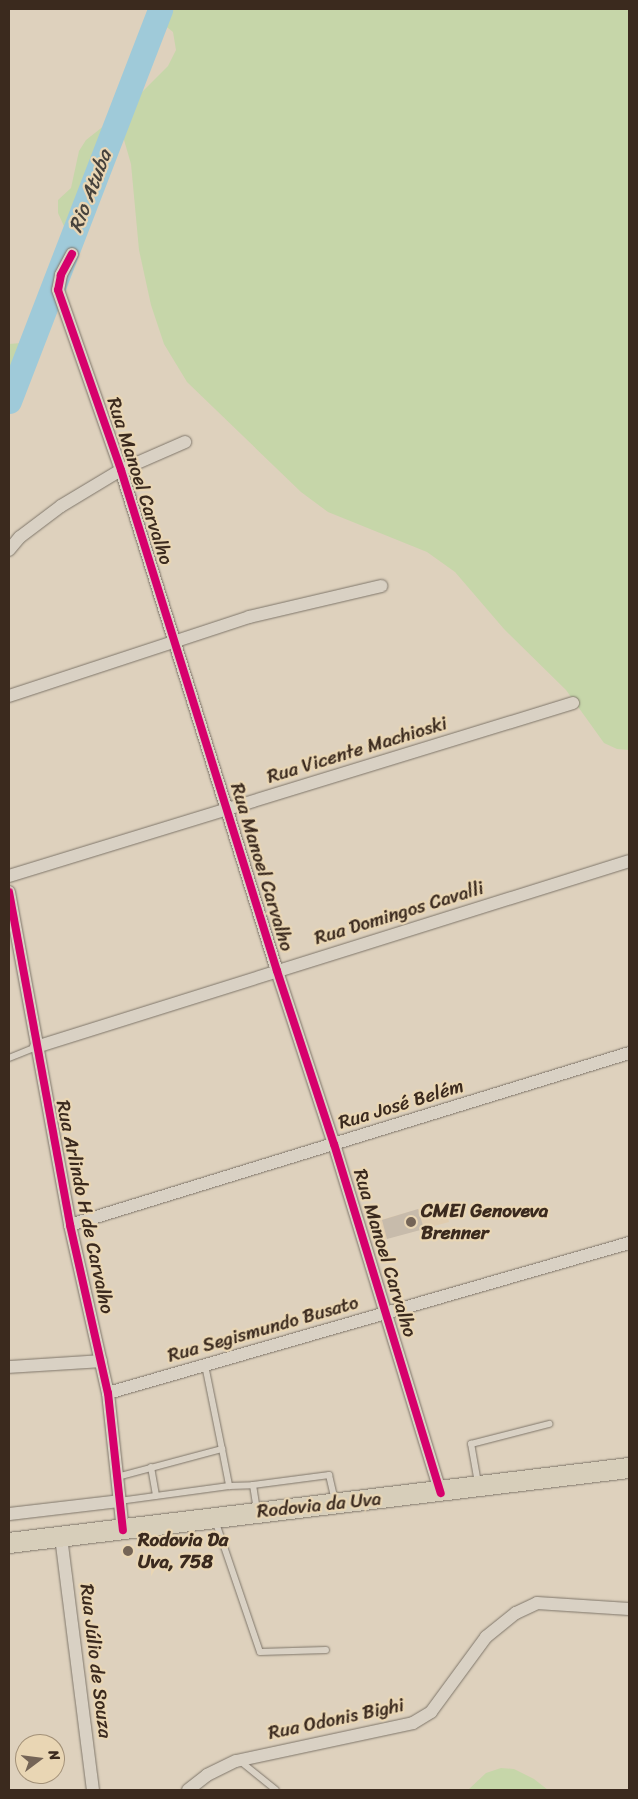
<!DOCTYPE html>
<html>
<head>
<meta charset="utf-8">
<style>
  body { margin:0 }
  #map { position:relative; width:638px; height:1799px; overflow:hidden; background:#ded1bd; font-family:Sriracha,sans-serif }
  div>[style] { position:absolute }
  .built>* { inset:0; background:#e0ccaf }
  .green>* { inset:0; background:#c6d6a9 }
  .river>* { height:25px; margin:-12.5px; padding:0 12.5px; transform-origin:12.5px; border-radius:12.5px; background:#9fcad9 }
  .building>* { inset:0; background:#c7bbab }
  .roads { filter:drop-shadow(0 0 1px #7f766a) drop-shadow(0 0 1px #7f766a) }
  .service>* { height:6px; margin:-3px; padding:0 3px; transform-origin:3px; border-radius:3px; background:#d9d1c4 }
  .minor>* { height:12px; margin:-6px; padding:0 6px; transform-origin:6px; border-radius:6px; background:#d9d1c4 }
  .trunk>* { height:20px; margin:-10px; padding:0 10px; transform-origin:10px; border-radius:10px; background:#d7ceba }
  .cycleway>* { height:8px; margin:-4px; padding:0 4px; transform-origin:4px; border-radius:4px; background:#d6006c }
  .dots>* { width:14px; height:14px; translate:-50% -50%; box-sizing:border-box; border:2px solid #e9d6b4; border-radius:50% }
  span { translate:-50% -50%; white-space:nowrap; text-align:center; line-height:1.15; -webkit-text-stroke:4.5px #e9d6b4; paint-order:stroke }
  .street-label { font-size:19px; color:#3b2a1e }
  .poi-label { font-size:19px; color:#3b2a1e; font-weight:700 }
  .left { translate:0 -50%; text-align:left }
  .water-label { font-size:20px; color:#46423c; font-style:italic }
  .frame { position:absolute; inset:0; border:10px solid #3b2a1e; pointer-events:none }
  .north { position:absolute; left:15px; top:1734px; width:50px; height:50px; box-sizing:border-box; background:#e9d6b4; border:1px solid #a39178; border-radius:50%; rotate:75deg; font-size:14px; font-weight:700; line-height:20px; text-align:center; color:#3b2a1e }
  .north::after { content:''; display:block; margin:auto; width:18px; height:22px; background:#746456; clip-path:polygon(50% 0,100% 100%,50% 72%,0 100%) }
</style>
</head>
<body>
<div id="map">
  <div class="built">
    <div style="clip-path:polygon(444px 1202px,449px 1222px,378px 1241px,373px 1222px)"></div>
  </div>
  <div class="green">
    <div style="clip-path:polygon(150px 9px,629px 9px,629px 750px,617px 749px,604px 743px,566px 690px,504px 629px,455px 572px,427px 552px,328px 512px,301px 492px,187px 382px,164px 344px,151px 305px,139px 250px,131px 164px,120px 126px,110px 123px,104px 132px,69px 237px,58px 213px,58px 200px,71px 188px,79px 151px,86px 140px,124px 110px,168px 66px,176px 50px,173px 32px,153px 16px)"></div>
    <div style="clip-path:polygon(33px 342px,9px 407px,9px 344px)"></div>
    <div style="clip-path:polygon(501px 1768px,514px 1769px,534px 1779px,548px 1790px,468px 1790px,486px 1773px)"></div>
  </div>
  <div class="river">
    <div style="left:9px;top:401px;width:420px;rotate:-68.9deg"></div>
  </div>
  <div class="building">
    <div style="clip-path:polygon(418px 1209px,424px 1229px,387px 1239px,382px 1220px)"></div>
  </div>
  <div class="roads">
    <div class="service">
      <div style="left:9px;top:1058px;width:29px;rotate:-22deg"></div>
      <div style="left:205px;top:1365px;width:86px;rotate:78.6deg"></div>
      <div style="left:151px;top:1467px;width:29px;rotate:80deg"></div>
      <div style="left:117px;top:1477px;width:109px;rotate:-14.9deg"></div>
      <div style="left:222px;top:1449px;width:38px;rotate:79deg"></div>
      <div style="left:478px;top:1483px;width:40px;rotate:-100deg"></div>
      <div style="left:471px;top:1444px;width:81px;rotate:-14.4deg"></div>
      <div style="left:253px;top:1485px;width:77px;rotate:-7.5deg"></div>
      <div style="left:329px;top:1475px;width:28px;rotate:77deg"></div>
      <div style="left:119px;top:1501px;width:111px;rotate:-7.8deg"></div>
      <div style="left:229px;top:1486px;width:24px;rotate:-2deg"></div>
      <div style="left:253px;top:1485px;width:24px;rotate:81deg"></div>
      <div style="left:215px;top:1520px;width:139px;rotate:71.2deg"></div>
      <div style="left:260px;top:1652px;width:66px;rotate:-1.7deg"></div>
      <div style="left:240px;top:1761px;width:46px;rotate:38.9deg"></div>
    </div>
    <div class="minor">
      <div style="left:72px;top:254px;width:24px;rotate:118deg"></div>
      <div style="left:61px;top:275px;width:15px;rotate:101deg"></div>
      <div style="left:58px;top:290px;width:191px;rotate:70.7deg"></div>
      <div style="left:121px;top:470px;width:525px;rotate:72.7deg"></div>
      <div style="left:277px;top:971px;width:182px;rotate:71.8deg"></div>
      <div style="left:334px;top:1144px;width:365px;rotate:73deg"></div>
      <div style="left:9px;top:550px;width:17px;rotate:-50deg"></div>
      <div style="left:20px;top:537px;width:51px;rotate:-37.1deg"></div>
      <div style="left:61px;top:506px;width:70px;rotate:-31deg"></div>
      <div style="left:121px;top:470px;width:70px;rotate:-23.6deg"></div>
      <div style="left:9px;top:696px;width:253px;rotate:-18.2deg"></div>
      <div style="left:249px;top:617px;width:136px;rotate:-13.2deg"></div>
      <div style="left:9px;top:876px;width:590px;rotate:-17.05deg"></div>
      <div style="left:9px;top:892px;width:339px;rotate:79.6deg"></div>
      <div style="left:70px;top:1225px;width:172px;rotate:77.3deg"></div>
      <div style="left:108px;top:1393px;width:138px;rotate:83.8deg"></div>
      <div style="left:36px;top:1047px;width:621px;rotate:-17.41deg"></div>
      <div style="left:70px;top:1225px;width:585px;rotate:-17.1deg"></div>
      <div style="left:9px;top:1367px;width:92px;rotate:-3.7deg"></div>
      <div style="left:108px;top:1393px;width:542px;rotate:-16.06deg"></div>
      <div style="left:9px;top:1514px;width:111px;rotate:-6.7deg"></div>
      <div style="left:61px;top:1537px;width:255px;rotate:82.8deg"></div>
      <div style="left:188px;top:1790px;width:24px;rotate:-38deg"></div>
      <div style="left:207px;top:1775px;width:32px;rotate:-26deg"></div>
      <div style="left:236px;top:1761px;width:181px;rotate:-12.1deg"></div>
      <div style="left:413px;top:1723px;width:21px;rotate:-31deg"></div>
      <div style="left:431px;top:1712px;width:93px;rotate:-53.7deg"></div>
      <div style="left:486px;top:1637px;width:38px;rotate:-39deg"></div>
      <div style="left:516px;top:1613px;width:23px;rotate:-25deg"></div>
      <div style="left:537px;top:1603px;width:92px;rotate:3.7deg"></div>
    </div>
    <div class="trunk">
      <div style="left:9px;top:1543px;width:625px;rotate:-6.9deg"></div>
    </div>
  </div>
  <div class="cycleway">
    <div style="left:72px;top:254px;width:24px;rotate:118deg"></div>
    <div style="left:61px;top:275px;width:15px;rotate:101deg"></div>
    <div style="left:58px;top:290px;width:191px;rotate:70.7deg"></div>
    <div style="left:121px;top:470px;width:525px;rotate:72.7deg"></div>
    <div style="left:277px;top:971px;width:182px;rotate:71.8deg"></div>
    <div style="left:334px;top:1144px;width:365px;rotate:73deg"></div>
    <div style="left:9px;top:892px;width:339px;rotate:79.6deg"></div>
    <div style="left:70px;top:1225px;width:172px;rotate:77.3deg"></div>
    <div style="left:108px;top:1393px;width:138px;rotate:83.8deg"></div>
  </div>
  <div class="dots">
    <div style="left:411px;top:1222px;background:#746456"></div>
    <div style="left:128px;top:1551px;background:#746456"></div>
  </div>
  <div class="street-label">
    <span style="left:140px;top:481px;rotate:72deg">Rua Manoel Carvalho</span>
    <span style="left:357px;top:750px;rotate:-17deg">Rua Vicente Machioski</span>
    <span style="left:262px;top:867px;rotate:73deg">Rua Manoel Carvalho</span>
    <span style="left:399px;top:913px;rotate:-17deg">Rua Domingos Cavalli</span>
    <span style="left:401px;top:1104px;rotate:-17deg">Rua José Belém</span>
    <span style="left:85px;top:1207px;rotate:78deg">Rua Arlindo H de Carvalho</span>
    <span style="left:385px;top:1253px;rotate:73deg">Rua Manoel Carvalho</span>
    <span style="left:263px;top:1329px;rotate:-16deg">Rua Segismundo Busato</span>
    <span style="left:319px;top:1505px;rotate:-6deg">Rodovia da Uva</span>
    <span style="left:96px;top:1661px;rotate:83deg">Rua Júlio de Souza</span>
    <span style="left:336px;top:1719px;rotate:-12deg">Rua Odonis Bighi</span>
  </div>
  <div class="poi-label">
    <span class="left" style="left:421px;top:1222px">CMEI Genoveva<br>Brenner</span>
    <span class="left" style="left:138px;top:1551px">Rodovia Da<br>Uva, 758</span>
  </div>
  <div class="water-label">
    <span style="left:90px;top:191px;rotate:-69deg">Rio Atuba</span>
  </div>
  <div class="frame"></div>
  <div class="north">N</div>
</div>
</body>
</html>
